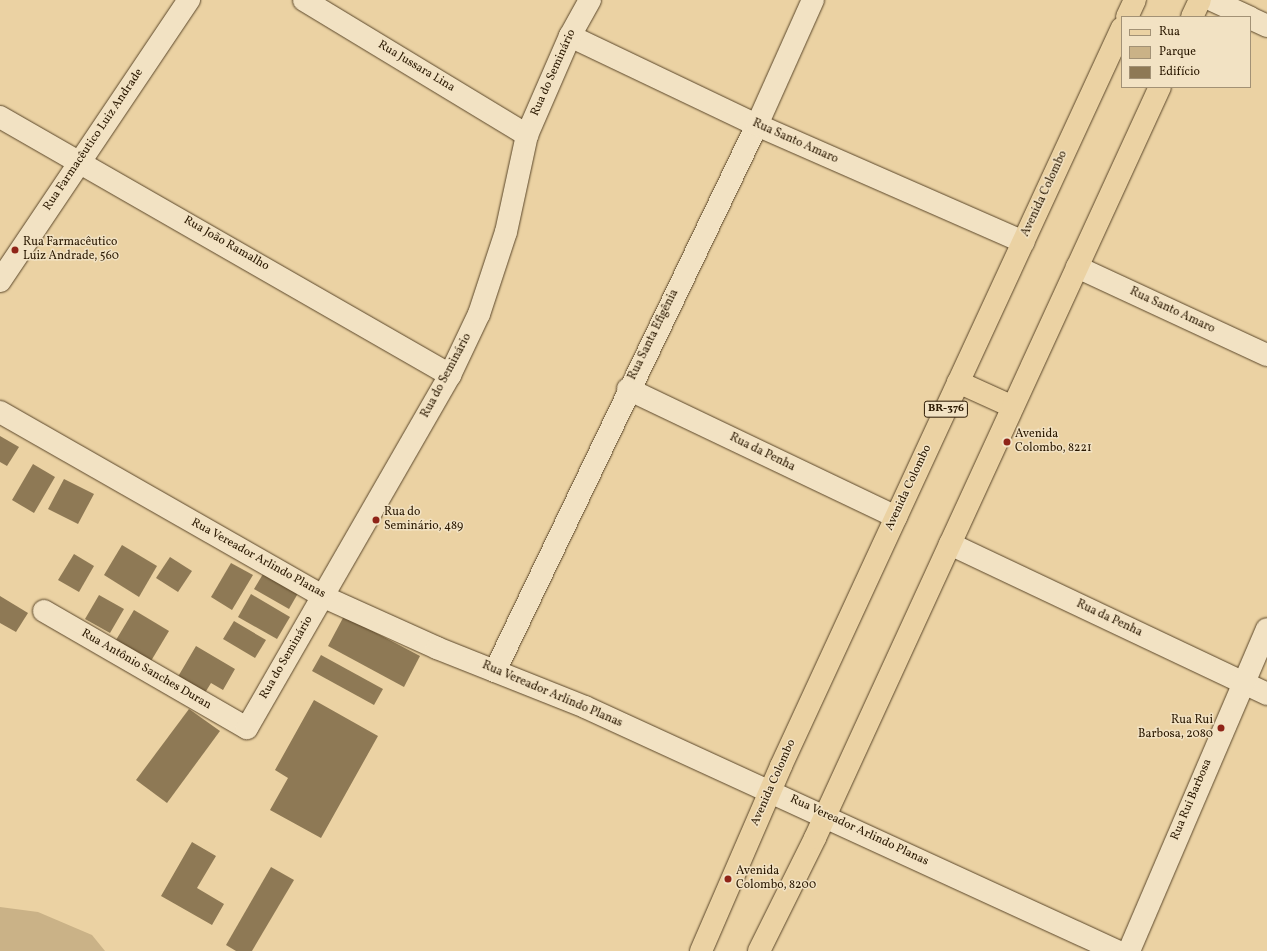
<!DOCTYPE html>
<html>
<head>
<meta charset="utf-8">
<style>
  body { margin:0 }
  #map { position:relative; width:1267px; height:951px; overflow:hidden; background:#ebd2a3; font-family:Vollkorn,serif }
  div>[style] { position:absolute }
  .green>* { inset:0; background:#cab287 }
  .building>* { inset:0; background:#8e7955 }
  .roads { filter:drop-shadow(0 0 1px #5a4629) drop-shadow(0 0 1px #5a4629) }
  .minor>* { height:22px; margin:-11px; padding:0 11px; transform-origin:11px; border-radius:11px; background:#f2e2c3 }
  .major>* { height:22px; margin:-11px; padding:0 11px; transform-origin:11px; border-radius:11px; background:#ebd2a3 }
  .dots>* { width:11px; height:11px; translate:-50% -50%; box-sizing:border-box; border:2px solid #f2e2c3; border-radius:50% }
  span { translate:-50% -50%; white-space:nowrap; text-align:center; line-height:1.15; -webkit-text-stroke:3px #f2e2c3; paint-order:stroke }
  .shield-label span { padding:1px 3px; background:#f2e2c3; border:1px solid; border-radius:3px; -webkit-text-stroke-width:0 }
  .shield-label { font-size:11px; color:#2a1800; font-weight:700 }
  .street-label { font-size:12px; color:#2a1800 }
  .poi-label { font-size:12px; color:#2a1800 }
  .left { translate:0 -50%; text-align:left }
  .right { translate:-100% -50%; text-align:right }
  .legend { position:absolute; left:1121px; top:16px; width:130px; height:72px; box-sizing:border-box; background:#f2e2c3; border:1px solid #a29175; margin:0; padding:5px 7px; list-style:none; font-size:12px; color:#2a1800 }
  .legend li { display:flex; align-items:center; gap:8px; height:20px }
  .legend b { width:20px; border:1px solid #a29175 }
</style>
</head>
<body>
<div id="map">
  <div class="green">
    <div style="clip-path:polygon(0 907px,38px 912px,92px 935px,105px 951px,0 951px)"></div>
  </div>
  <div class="building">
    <div style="clip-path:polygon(0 436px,19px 447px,7px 466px,0 462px)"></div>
    <div style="clip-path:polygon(33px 464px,55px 477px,34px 513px,12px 500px)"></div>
    <div style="clip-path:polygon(64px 479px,94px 494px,78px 524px,48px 509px)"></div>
    <div style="clip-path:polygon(122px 545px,157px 566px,139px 597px,104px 575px)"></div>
    <div style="clip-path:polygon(74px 554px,94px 566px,79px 592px,58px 580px)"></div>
    <div style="clip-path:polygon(170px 557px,192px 571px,178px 592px,156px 578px)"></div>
    <div style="clip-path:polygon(231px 563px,253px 575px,232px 610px,211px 597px)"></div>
    <div style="clip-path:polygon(266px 569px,301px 588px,289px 609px,254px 589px)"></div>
    <div style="clip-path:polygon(251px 594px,290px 617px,277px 639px,238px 617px)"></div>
    <div style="clip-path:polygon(99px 595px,124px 609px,110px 633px,85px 619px)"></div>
    <div style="clip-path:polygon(0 596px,28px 613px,16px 632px,0 623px)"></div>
    <div style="clip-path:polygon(134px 610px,169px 631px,151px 661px,116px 640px)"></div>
    <div style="clip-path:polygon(344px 616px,420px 656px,404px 687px,328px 646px)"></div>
    <div style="clip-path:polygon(234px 621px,266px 640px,255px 658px,223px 639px)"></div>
    <div style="clip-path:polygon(196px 646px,235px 669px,223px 690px,211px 683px,203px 696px,176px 680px)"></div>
    <div style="clip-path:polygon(321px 655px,383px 689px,374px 705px,312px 671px)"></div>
    <div style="clip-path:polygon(314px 700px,378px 736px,321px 838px,270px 810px,288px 778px,275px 770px)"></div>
    <div style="clip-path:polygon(189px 709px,220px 731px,167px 803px,136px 780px)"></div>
    <div style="clip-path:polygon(192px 842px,216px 856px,197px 888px,224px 904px,212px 925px,161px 896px)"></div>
    <div style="clip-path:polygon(271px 867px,294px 880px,252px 951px,236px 951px,226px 945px)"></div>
  </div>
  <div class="roads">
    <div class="minor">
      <div style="left:304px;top:0;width:261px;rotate:31.2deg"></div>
      <div style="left:1212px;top:0;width:41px;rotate:24.7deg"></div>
      <div style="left:1250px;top:18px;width:19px;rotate:25deg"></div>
      <div style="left:570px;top:36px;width:207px;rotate:25.5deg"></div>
      <div style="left:757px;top:125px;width:291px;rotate:23.7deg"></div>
      <div style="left:0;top:117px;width:519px;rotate:29.83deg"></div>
      <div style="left:1077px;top:267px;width:209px;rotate:24.9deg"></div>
      <div style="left:0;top:281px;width:339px;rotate:-56.1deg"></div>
      <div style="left:628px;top:389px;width:297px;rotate:25.5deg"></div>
      <div style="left:0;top:412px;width:371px;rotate:29.7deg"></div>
      <div style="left:322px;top:596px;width:126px;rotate:24.3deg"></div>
      <div style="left:437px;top:648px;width:159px;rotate:21.7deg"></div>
      <div style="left:585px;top:707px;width:585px;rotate:24.64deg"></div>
      <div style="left:950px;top:544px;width:351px;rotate:25.3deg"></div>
      <div style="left:44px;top:611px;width:234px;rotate:30deg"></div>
      <div style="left:247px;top:728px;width:407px;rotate:-60.1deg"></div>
      <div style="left:450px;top:375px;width:68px;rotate:-64.6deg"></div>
      <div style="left:479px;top:314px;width:86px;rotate:-71.8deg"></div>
      <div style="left:506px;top:232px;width:99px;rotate:-77.8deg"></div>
      <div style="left:527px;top:135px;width:108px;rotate:-66.5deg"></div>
      <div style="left:570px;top:36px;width:41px;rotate:-60.9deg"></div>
      <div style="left:495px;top:671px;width:606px;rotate:-64.37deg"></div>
      <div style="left:757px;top:125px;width:137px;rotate:-65.9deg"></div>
      <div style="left:1129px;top:951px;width:350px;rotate:-66.8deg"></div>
    </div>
    <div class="major">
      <div style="left:1127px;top:17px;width:19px;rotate:-65deg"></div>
      <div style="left:1192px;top:17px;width:19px;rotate:-65deg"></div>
      <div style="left:958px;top:382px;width:60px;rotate:24.4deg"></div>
      <div style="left:701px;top:951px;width:202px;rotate:-66.6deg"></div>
      <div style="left:781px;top:766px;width:813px;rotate:-65.2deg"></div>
      <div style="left:759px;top:951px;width:126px;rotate:-63.6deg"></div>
      <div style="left:815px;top:838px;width:826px;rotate:-65.33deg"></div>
    </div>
  </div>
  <div class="dots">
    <div style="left:15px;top:250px;background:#8f2418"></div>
    <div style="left:1007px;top:442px;background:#8f2418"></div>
    <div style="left:376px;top:520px;background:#8f2418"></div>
    <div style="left:1221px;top:728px;background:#8f2418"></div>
    <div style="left:728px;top:879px;background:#8f2418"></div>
  </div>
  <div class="shield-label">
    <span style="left:946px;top:409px">BR-376</span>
  </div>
  <div class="street-label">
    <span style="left:416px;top:67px;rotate:31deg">Rua Jussara Lina</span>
    <span style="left:554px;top:73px;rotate:-66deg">Rua do Seminário</span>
    <span style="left:94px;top:140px;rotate:-56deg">Rua Farmacêutico Luiz Andrade</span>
    <span style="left:795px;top:142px;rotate:24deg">Rua Santo Amaro</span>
    <span style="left:1045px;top:194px;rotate:-65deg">Avenida Colombo</span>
    <span style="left:226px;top:244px;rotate:30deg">Rua João Ramalho</span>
    <span style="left:1172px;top:311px;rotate:25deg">Rua Santo Amaro</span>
    <span style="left:654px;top:335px;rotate:-64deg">Rua Santa Efigênia</span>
    <span style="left:447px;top:376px;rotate:-62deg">Rua do Seminário</span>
    <span style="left:762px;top:453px;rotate:26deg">Rua da Penha</span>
    <span style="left:909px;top:488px;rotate:-65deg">Avenida Colombo</span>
    <span style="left:258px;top:559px;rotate:29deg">Rua Vereador Arlindo Planas</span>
    <span style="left:1109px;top:619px;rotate:25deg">Rua da Penha</span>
    <span style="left:287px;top:658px;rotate:-60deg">Rua do Seminário</span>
    <span style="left:146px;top:670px;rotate:30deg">Rua Antônio Sanches Duran</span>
    <span style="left:552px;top:695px;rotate:23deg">Rua Vereador Arlindo Planas</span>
    <span style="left:774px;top:783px;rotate:-66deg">Avenida Colombo</span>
    <span style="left:1192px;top:800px;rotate:-67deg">Rua Rui Barbosa</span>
    <span style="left:859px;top:831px;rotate:25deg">Rua Vereador Arlindo Planas</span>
  </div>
  <div class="poi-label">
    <span class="left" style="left:23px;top:250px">Rua Farmacêutico<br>Luiz Andrade, 560</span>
    <span class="left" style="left:1015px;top:442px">Avenida<br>Colombo, 8221</span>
    <span class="left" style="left:384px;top:520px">Rua do<br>Seminário, 489</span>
    <span class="right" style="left:1213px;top:728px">Rua Rui<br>Barbosa, 2080</span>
    <span class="left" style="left:736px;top:879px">Avenida<br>Colombo, 8200</span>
  </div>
  <ul class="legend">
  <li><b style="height:5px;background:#ebd2a3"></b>Rua</li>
  <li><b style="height:11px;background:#cab287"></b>Parque</li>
  <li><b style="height:11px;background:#8e7955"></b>Edifício</li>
  </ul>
</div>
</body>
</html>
